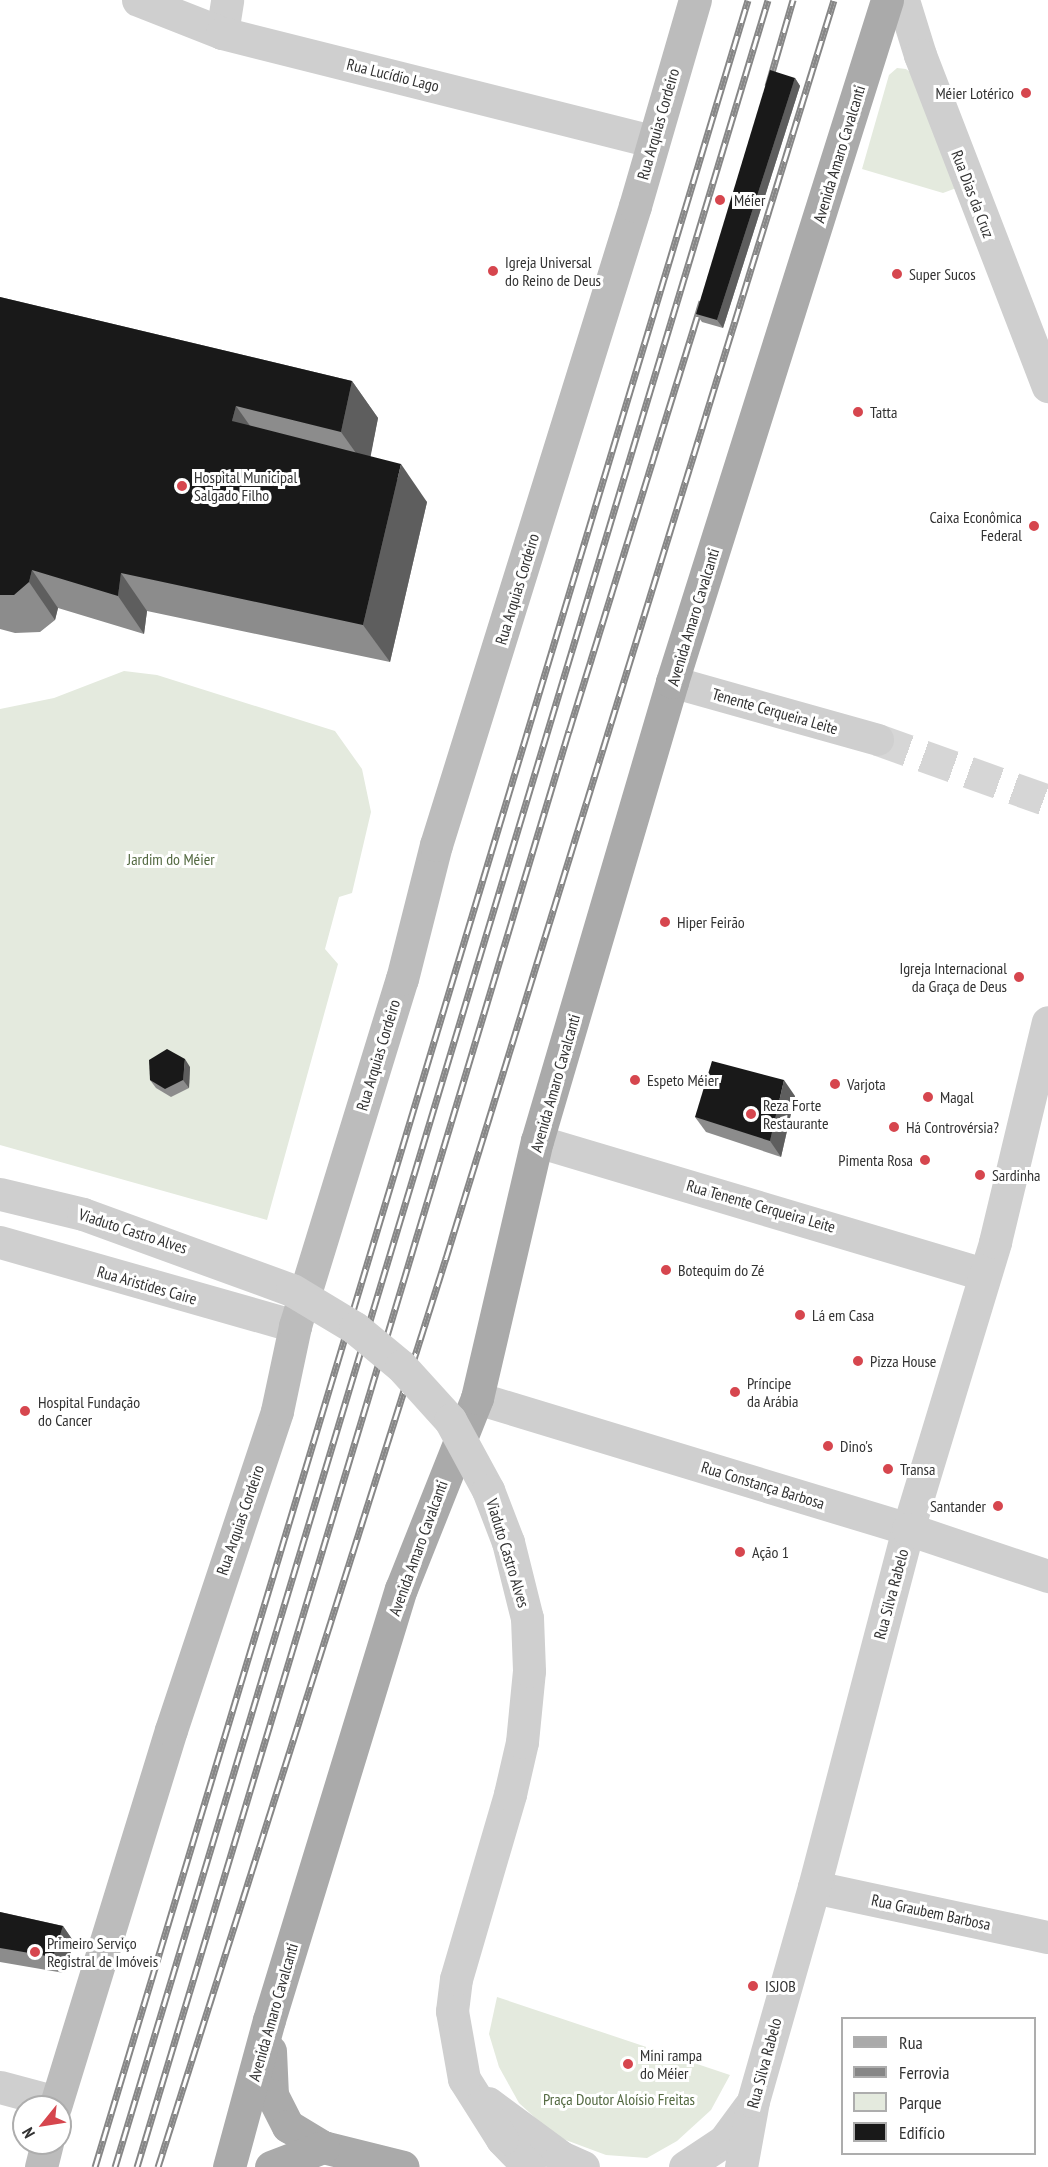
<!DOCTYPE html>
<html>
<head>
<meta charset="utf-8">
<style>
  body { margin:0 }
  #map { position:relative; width:1048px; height:2167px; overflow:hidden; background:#fff; font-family:"PT Sans Narrow",sans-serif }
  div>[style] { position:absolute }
  .green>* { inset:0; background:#e4eade }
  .pedestrian-tunnel>* { height:32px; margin-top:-16px; transform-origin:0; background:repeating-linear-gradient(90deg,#d6d6d6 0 32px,transparent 0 48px) }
  .pedestrian>* { height:32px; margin:-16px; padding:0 16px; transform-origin:16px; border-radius:16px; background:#cfcfcf }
  .minor>* { height:33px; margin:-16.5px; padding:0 16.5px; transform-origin:16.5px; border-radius:16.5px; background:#cfcfcf }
  .tertiary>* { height:33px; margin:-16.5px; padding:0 16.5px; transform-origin:16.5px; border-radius:16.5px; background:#cfcfcf }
  .secondary>* { height:33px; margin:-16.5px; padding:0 16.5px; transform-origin:16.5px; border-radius:16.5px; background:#bcbcbc }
  .primary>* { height:33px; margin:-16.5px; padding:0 16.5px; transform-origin:16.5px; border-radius:16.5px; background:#aaa }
  .rail>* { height:7px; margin-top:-3.5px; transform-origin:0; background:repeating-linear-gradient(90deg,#fff 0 14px,#878787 0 28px); box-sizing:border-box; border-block:2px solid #878787 }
  .tertiary-bridge>* { height:33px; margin:-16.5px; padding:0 16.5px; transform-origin:16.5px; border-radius:16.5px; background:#cfcfcf }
  .wall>* { inset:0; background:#8c8c8c }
  .shaded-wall>* { inset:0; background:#5e5e5e }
  .building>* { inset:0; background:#191919 }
  .dots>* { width:16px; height:16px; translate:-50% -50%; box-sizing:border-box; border:3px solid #fff; border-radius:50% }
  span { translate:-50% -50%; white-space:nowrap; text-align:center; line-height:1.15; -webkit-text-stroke:6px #fff; paint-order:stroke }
  .street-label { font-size:16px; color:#323232 }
  .poi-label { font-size:16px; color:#323232 }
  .right { translate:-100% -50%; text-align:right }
  .left { translate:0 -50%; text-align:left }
  .park-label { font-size:16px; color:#546a42 }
  .legend { position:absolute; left:841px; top:2017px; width:195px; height:138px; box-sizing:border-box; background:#fff; border:2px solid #adadad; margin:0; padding:8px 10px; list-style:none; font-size:18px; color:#323232 }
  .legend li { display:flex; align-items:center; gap:12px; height:30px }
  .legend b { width:30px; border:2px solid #adadad }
  .north { position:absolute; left:12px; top:2095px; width:60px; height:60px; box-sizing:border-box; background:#fff; border:2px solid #adadad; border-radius:50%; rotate:240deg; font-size:16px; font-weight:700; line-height:24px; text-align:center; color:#323232 }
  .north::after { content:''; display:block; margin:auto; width:21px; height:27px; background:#d6464e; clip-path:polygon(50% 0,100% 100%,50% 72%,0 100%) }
</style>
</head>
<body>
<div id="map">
  <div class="green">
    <div style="clip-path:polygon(897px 68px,906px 69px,915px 76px,959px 187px,943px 193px,862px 169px,889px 75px)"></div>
    <div style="clip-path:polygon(124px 671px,157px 675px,335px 731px,362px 769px,371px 812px,352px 893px,339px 897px,325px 949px,338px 964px,267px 1220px,0 1145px,0 709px,54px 698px)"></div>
    <div style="clip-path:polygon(497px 1997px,730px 2075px,711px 2110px,677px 2141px,647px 2158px,606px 2155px,555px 2136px,519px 2103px,499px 2067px,489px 2034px)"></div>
  </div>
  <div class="pedestrian-tunnel">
    <div style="left:878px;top:740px;width:181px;rotate:19.7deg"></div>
  </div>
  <div class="pedestrian">
    <div style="left:672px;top:682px;width:214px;rotate:15.7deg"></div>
  </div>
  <div class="minor">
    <div style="left:222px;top:33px;width:33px;rotate:-81deg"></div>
    <div style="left:537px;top:1141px;width:466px;rotate:16.6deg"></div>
    <div style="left:477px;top:1398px;width:450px;rotate:16.9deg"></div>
    <div style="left:908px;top:1529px;width:300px;rotate:-73.1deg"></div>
    <div style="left:995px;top:1242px;width:226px;rotate:-76.5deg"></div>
    <div style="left:814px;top:1887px;width:239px;rotate:12.1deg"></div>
  </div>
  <div class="tertiary">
    <div style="left:138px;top:0;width:90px;rotate:21.4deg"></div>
    <div style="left:222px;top:33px;width:443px;rotate:14.1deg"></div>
    <div style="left:903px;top:0;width:58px;rotate:72.8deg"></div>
    <div style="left:920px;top:55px;width:355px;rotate:68.9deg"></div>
    <div style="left:0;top:1194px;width:85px;rotate:13.5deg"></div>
    <div style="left:0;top:1242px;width:307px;rotate:15.9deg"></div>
    <div style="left:0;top:2087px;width:58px;rotate:15deg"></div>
    <div style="left:488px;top:2103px;width:91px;rotate:36.5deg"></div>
    <div style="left:561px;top:2157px;width:24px;rotate:24deg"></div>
    <div style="left:529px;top:2167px;width:39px;rotate:-134deg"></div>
    <div style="left:502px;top:2139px;width:71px;rotate:-122.3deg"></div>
    <div style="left:464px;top:2079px;width:69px;rotate:-100deg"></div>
    <div style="left:452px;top:2011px;width:32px;rotate:-83deg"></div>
    <div style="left:456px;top:1979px;width:193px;rotate:-73.7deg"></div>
    <div style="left:510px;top:1794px;width:53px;rotate:-77deg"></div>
    <div style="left:522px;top:1742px;width:71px;rotate:-84.4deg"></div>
    <div style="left:685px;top:2167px;width:47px;rotate:-33.7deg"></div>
    <div style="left:724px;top:2141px;width:42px;rotate:-53.7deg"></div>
    <div style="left:741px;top:2167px;width:67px;rotate:-79.7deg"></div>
    <div style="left:753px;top:2101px;width:223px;rotate:-74.1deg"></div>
    <div style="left:814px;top:1887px;width:370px;rotate:-75.3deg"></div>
    <div style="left:908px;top:1529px;width:148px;rotate:18.6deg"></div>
  </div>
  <div class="secondary">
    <div style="left:55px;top:2107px;width:394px;rotate:-72.9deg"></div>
    <div style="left:171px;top:1730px;width:336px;rotate:-71.6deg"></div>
    <div style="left:277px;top:1411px;width:87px;rotate:-78deg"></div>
    <div style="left:295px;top:1326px;width:363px;rotate:-72.9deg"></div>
    <div style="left:402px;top:979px;width:138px;rotate:-75.8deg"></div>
    <div style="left:436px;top:845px;width:669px;rotate:-72.7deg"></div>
    <div style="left:635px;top:206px;width:215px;rotate:-73.8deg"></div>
    <div style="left:41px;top:2167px;width:25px;rotate:-76deg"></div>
  </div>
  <div class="primary">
    <div style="left:270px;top:2051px;width:44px;rotate:87.4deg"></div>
    <div style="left:272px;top:2095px;width:35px;rotate:63deg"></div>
    <div style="left:288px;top:2126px;width:41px;rotate:31deg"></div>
    <div style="left:323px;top:2147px;width:82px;rotate:14deg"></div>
    <div style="left:229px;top:2167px;width:152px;rotate:-74.8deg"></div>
    <div style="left:269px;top:2020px;width:451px;rotate:-73deg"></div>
    <div style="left:401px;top:1589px;width:206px;rotate:-68.3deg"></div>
    <div style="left:477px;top:1398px;width:264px;rotate:-76.9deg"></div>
    <div style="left:537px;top:1141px;width:478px;rotate:-73.6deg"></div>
    <div style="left:672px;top:682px;width:715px;rotate:-72.5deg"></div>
    <div style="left:271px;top:2167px;width:56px;rotate:-21deg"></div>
  </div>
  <div class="rail">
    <div style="left:768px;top:86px;width:90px;rotate:-73.8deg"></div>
    <div style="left:95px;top:2167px;width:2263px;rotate:-73.23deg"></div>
    <div style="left:115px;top:2167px;width:2263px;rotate:-73.23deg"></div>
    <div style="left:137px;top:2167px;width:1500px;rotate:-73.26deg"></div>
    <div style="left:569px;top:731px;width:450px;rotate:-72.8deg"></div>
    <div style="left:158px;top:2167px;width:954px;rotate:-72.42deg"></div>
    <div style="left:446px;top:1258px;width:1316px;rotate:-72.86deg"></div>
  </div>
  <div class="tertiary-bridge">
    <div style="left:83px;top:1214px;width:222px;rotate:20deg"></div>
    <div style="left:292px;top:1290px;width:74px;rotate:31.1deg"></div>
    <div style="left:355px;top:1328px;width:60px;rotate:39.6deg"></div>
    <div style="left:401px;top:1366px;width:73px;rotate:47.8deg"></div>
    <div style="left:450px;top:1420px;width:80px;rotate:61.5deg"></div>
    <div style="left:488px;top:1490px;width:56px;rotate:69deg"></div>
    <div style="left:508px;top:1542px;width:78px;rotate:76deg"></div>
    <div style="left:527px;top:1618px;width:53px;rotate:87.8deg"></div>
  </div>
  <div class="wall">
    <div style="clip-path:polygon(795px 78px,800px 86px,723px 328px,702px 322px,696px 314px)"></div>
    <div style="clip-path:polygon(0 297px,352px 381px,378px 418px,370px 457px,427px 502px,390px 662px,147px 611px,144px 634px,58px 608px,55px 620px,40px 632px,15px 633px,0 629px)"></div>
    <div style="clip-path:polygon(190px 1067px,189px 1088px,171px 1097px,156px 1088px,150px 1080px)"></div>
    <div style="clip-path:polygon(795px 1096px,781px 1157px,706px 1132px,695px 1117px)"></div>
    <div style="clip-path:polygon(0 1912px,63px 1926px,74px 1942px,64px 1973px,0 1962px)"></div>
  </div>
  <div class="shaded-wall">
    <div style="clip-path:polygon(795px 78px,800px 86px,723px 328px,717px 320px)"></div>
    <div style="clip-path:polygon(352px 381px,378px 418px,368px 470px,341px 432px)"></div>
    <div style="clip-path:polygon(236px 406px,263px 444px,232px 421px)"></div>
    <div style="clip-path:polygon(401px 464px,427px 502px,390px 662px,363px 625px)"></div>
    <div style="clip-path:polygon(32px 570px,58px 608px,55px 620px,29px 582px)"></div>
    <div style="clip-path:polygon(121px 573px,147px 611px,144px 634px,118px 596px)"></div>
    <div style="clip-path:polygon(185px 1059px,190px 1067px,189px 1088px,183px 1080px)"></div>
    <div style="clip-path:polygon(784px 1080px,795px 1096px,781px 1157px,770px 1141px)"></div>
    <div style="clip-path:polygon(63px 1926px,74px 1942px,64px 1973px,53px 1957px)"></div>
  </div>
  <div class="building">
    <div style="clip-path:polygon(770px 70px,795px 78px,717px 320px,696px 314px)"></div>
    <div style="clip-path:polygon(0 297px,352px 381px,341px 432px,236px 406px,232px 421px,401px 464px,363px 625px,121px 573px,118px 596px,32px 570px,29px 582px,14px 595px,0 595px)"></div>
    <div style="clip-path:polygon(167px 1049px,185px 1059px,183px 1080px,165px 1089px,150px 1080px,149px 1060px)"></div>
    <div style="clip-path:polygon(712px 1061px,784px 1080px,770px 1141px,695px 1117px)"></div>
    <div style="clip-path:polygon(0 1912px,63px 1926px,53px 1957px,0 1948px)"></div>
  </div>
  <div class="dots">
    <div style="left:1026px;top:93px;background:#d6464e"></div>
    <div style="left:720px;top:200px;background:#d6464e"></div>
    <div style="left:493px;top:271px;background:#d6464e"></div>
    <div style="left:897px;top:274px;background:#d6464e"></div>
    <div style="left:858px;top:412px;background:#d6464e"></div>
    <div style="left:182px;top:486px;background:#d6464e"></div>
    <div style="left:1034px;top:526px;background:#d6464e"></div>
    <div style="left:665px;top:922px;background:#d6464e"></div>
    <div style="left:1019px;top:977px;background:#d6464e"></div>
    <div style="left:635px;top:1080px;background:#d6464e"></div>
    <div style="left:835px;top:1084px;background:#d6464e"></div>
    <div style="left:928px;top:1097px;background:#d6464e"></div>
    <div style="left:751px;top:1114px;background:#d6464e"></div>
    <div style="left:894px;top:1127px;background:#d6464e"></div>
    <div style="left:925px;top:1160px;background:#d6464e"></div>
    <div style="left:980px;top:1175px;background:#d6464e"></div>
    <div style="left:666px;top:1270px;background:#d6464e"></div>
    <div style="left:800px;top:1315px;background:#d6464e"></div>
    <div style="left:858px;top:1361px;background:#d6464e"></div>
    <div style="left:735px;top:1392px;background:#d6464e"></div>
    <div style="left:25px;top:1411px;background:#d6464e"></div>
    <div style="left:828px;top:1446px;background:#d6464e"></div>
    <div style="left:888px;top:1469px;background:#d6464e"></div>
    <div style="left:998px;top:1506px;background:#d6464e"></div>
    <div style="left:740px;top:1552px;background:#d6464e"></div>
    <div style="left:35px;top:1952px;background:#d6464e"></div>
    <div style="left:753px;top:1986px;background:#d6464e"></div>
    <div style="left:628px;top:2064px;background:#d6464e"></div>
  </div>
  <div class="street-label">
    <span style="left:393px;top:75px;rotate:14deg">Rua Lucídio Lago</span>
    <span style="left:658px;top:124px;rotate:-74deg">Rua Arquias Cordeiro</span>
    <span style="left:839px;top:154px;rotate:-73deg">Avenida Amaro Cavalcanti</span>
    <span style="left:973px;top:194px;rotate:69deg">Rua Dias da Cruz</span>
    <span style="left:517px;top:589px;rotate:-73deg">Rua Arquias Cordeiro</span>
    <span style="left:693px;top:617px;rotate:-73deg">Avenida Amaro Cavalcanti</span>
    <span style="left:775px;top:711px;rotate:16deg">Tenente Cerqueira Leite</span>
    <span style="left:378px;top:1055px;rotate:-73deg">Rua Arquias Cordeiro</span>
    <span style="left:555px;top:1083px;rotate:-74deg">Avenida Amaro Cavalcanti</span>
    <span style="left:761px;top:1206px;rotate:16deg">Rua Tenente Cerqueira Leite</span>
    <span style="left:133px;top:1231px;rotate:18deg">Viaduto Castro Alves</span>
    <span style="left:147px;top:1285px;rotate:16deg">Rua Aristides Caire</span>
    <span style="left:763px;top:1485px;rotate:17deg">Rua Constança Barbosa</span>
    <span style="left:240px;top:1520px;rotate:-71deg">Rua Arquias Cordeiro</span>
    <span style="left:418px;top:1548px;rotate:-70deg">Avenida Amaro Cavalcanti</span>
    <span style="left:508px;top:1553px;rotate:73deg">Viaduto Castro Alves</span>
    <span style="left:891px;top:1594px;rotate:-75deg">Rua Silva Rabelo</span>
    <span style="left:931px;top:1912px;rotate:12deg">Rua Graubem Barbosa</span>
    <span style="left:273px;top:2012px;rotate:-74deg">Avenida Amaro Cavalcanti</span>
    <span style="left:764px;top:2063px;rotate:-75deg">Rua Silva Rabelo</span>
  </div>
  <div class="poi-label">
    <span class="right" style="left:1014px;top:93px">Méier Lotérico</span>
    <span class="left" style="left:734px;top:200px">Méier</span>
    <span class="left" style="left:505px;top:271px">Igreja Universal<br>do Reino de Deus</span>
    <span class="left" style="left:909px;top:274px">Super Sucos</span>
    <span class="left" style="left:870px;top:412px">Tatta</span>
    <span class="left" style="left:194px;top:486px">Hospital Municipal<br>Salgado Filho</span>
    <span class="right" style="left:1022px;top:526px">Caixa Econômica<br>Federal</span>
    <span class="left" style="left:677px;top:922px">Hiper Feirão</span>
    <span class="right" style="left:1007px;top:977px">Igreja Internacional<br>da Graça de Deus</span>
    <span class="left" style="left:647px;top:1080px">Espeto Méier</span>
    <span class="left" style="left:847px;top:1084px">Varjota</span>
    <span class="left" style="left:940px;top:1097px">Magal</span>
    <span class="left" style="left:763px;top:1114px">Reza Forte<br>Restaurante</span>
    <span class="left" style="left:906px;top:1127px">Há Controvérsia?</span>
    <span class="right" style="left:913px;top:1160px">Pimenta Rosa</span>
    <span class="left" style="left:992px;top:1175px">Sardinha</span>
    <span class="left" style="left:678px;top:1270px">Botequim do Zé</span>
    <span class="left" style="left:812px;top:1315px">Lá em Casa</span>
    <span class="left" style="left:870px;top:1361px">Pizza House</span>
    <span class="left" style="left:747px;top:1392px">Príncipe<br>da Arábia</span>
    <span class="left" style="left:38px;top:1411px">Hospital Fundação<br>do Cancer</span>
    <span class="left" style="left:840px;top:1446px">Dino's</span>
    <span class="left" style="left:900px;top:1469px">Transa</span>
    <span class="right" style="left:986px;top:1506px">Santander</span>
    <span class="left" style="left:752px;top:1552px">Ação 1</span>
    <span class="left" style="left:47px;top:1952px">Primeiro Serviço<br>Registral de Imóveis</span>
    <span class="left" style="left:765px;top:1986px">ISJOB</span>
    <span class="left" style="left:640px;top:2064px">Mini rampa<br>do Méier</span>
  </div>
  <div class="park-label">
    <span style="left:171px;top:859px">Jardim do Méier</span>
    <span style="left:619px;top:2099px">Praça Doutor Aloísio Freitas</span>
  </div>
  <ul class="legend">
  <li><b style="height:8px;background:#aaa"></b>Rua</li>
  <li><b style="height:8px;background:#878787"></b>Ferrovia</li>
  <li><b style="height:16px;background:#e4eade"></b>Parque</li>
  <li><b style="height:16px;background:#191919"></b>Edifício</li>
  </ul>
  <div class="north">N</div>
</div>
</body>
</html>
